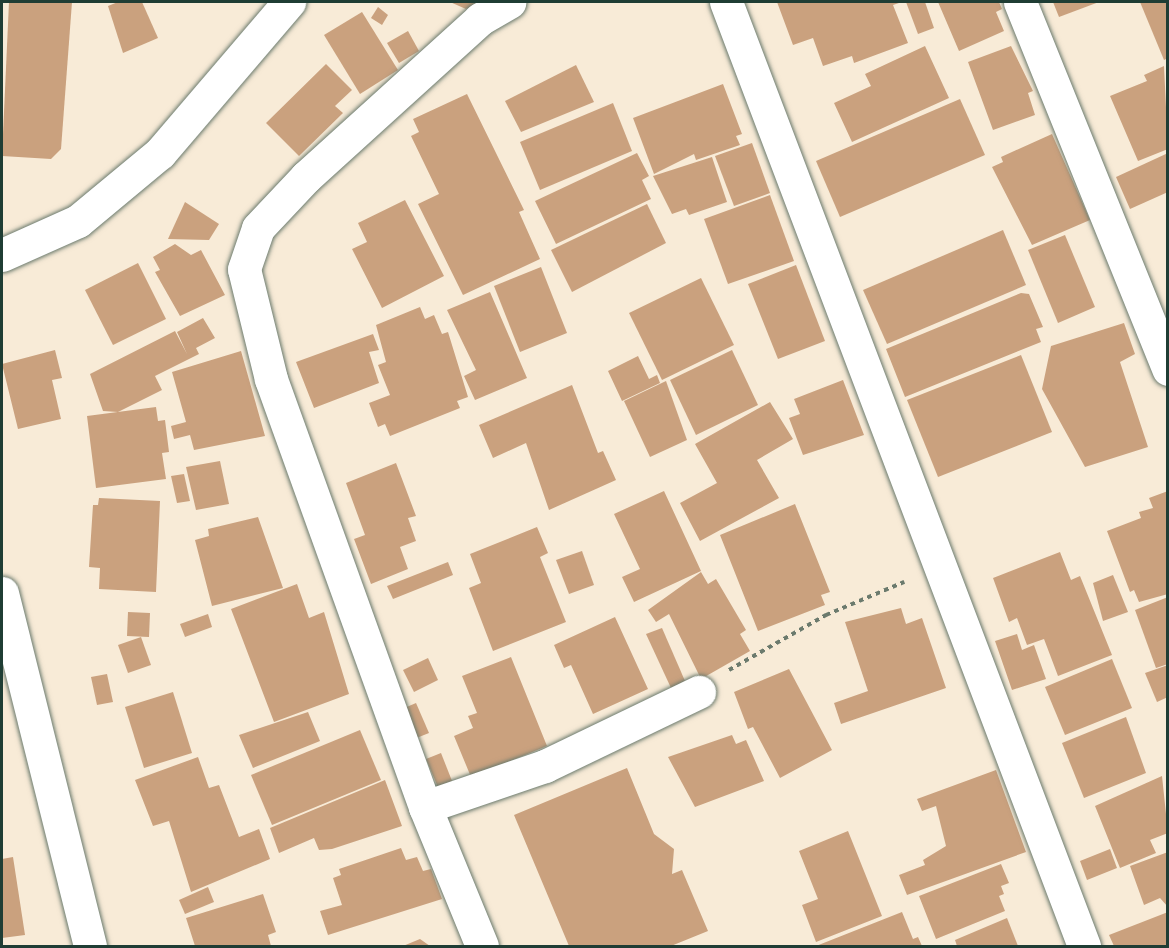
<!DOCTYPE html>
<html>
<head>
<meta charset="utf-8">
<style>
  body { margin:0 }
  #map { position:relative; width:1169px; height:948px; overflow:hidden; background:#f8ebd7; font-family:Cardo,serif }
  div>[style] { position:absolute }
  .building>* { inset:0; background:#caa17e }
  .path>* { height:4px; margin-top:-2px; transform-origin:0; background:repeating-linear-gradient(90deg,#6b7a6d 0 4.5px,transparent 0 9px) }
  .roads { filter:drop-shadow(0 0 2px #6b7a6d) drop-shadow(0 0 2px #6b7a6d) }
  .minor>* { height:33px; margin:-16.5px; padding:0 16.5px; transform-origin:16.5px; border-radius:16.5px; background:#fff }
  span { translate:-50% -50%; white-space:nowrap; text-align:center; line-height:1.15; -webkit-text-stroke:4.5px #fbf7ec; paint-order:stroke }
  .frame { position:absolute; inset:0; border:3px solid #1f3d34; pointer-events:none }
</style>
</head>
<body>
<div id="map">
  <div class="building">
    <div style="clip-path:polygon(9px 2px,72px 2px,61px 149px,51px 159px,2px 156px)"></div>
    <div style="clip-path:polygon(118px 2px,142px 2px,158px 38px,123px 53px,108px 6px)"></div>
    <div style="clip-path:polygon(450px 2px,479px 2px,466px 9px)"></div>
    <div style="clip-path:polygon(777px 2px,902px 2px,893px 5px,908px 43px,854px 63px,852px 56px,823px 66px,813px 38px,793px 45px)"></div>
    <div style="clip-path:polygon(906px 2px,925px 2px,934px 28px,918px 34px)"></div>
    <div style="clip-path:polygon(938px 2px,999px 2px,1002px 9px,996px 12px,1004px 31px,959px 51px)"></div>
    <div style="clip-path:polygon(1053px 2px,1099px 2px,1059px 17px)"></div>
    <div style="clip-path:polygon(1140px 2px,1168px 2px,1168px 58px,1164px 60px)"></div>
    <div style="clip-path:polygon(378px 7px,388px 15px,382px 25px,371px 18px)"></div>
    <div style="clip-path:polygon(362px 12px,398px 70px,360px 94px,324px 35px)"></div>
    <div style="clip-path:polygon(408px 31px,419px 51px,399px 63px,387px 43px)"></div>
    <div style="clip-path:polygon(925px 46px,949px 98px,852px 142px,834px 103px,871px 86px,865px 74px)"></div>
    <div style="clip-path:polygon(1011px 46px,1033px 91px,1028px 93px,1035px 115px,993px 130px,968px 62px)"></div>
    <div style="clip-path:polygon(326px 64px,352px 90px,335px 106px,343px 113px,299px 156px,266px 123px)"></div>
    <div style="clip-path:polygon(576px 65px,594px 102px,521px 132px,505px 101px)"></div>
    <div style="clip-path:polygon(1164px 66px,1168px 149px,1138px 161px,1110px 96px,1147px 81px,1144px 75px)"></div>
    <div style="clip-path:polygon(723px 84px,742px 134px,736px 136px,740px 145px,696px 160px,694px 154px,654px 174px,633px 118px)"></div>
    <div style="clip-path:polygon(467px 94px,524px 210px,519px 212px,540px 259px,463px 295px,418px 204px,439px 194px,411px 136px,419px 132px,413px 119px)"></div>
    <div style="clip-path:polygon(960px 99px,985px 155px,840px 217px,816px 161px)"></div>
    <div style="clip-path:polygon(613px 103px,632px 151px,540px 190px,520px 142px)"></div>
    <div style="clip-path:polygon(1052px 134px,1090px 220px,1032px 245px,992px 167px,1003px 162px,1001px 157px)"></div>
    <div style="clip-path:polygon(752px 143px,770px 193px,734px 206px,715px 156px)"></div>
    <div style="clip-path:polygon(637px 153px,649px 176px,642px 180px,651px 199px,556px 244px,535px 201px)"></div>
    <div style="clip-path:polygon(1168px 153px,1168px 192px,1130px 209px,1116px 177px)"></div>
    <div style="clip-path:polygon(712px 157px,727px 202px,689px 215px,686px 209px,672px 214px,653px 176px)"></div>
    <div style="clip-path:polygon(770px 195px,794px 261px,728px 284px,704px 219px)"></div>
    <div style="clip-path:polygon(405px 200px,444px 276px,382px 308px,352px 249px,367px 242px,358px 223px)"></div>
    <div style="clip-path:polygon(185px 202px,219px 224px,209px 240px,168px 239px)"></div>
    <div style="clip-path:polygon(647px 204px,666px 243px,572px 292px,551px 250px)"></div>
    <div style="clip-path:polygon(1003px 230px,1026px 285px,887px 344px,863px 290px)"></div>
    <div style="clip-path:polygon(1065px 235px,1095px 307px,1058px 323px,1028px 250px)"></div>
    <div style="clip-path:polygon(175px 244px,191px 255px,201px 250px,225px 295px,180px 316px,155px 272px,160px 270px,153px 257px)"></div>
    <div style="clip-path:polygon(138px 263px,166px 319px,113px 345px,85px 290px)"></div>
    <div style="clip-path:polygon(796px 265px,825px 341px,778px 359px,748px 284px)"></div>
    <div style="clip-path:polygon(541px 267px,567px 333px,520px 352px,494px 286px)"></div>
    <div style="clip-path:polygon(701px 278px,734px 345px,662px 380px,629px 313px)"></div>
    <div style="clip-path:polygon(490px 292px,527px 378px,475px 400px,464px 376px,476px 370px,447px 310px)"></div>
    <div style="clip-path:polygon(1021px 293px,1029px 294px,1043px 327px,1036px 329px,1041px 342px,905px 397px,886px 349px)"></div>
    <div style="clip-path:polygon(420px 307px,425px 319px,434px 315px,442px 334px,448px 332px,468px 397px,457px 401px,460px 408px,390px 436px,385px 424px,378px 427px,369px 403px,390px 395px,378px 365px,386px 362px,376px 325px)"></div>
    <div style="clip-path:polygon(203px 318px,215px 338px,196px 348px,199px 354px,155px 376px,162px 390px,118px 412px,103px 411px,90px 374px,175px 331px,187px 354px,177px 332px)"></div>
    <div style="clip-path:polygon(1124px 323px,1135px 354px,1120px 362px,1148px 447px,1085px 467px,1042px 389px,1051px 346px)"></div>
    <div style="clip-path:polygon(373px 334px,379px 350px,369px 352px,379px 383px,314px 408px,296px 362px)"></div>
    <div style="clip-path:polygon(55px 350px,62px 378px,52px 380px,61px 419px,18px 429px,2px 364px)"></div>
    <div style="clip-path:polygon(732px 350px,758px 405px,696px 435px,670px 380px)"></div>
    <div style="clip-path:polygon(241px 351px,265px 436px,194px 450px,190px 435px,174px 439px,171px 426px,186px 422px,172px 372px)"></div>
    <div style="clip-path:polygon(1021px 355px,1052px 432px,938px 477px,907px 400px)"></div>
    <div style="clip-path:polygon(638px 356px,649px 379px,657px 375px,660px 383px,622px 401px,608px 371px)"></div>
    <div style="clip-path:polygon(843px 380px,864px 435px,803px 455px,789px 418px,800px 414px,794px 399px)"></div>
    <div style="clip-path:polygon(666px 381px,687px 440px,650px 457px,624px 401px)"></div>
    <div style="clip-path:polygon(572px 385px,598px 453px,603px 451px,616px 480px,549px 510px,526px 443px,493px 458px,479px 425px)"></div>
    <div style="clip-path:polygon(770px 402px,793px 439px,757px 460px,779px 498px,700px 541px,680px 503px,717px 483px,695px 444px)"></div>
    <div style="clip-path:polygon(156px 407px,158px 421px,165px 420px,169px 452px,162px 453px,166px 479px,96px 488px,87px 416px)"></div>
    <div style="clip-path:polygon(220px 461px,229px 504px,196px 510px,186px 467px)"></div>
    <div style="clip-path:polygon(396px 463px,416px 516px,408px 518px,416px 541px,400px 547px,408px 569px,371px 584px,354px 539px,365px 535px,346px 483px)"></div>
    <div style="clip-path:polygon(184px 474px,190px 501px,177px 503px,171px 476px)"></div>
    <div style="clip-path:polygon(664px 491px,701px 571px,634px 602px,622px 577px,640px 569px,614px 514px)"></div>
    <div style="clip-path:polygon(1168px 491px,1168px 594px,1139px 602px,1134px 590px,1130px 592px,1107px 531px,1141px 518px,1139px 512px,1153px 508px,1149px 498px)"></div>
    <div style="clip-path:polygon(99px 498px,160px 501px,156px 592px,99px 589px,100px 568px,89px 567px,93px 505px,98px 505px)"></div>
    <div style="clip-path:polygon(795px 504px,830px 592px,821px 595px,825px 605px,758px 631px,720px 535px)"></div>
    <div style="clip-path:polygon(258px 517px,283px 588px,212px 606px,195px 540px,209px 536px,208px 529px)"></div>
    <div style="clip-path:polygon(537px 527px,548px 553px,540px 557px,566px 622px,493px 651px,469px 588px,481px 583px,470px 554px)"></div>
    <div style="clip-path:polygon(582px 551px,594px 585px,569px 594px,556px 560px)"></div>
    <div style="clip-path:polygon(1060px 552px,1071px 580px,1080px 576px,1112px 655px,1058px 676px,1044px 639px,1027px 645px,1017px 618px,1009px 622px,993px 578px)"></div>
    <div style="clip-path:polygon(448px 562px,453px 575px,393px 599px,387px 586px)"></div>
    <div style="clip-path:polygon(701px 572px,708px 584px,716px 579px,746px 630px,740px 634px,750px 651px,701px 679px,669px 614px,656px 622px,648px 610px)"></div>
    <div style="clip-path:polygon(1113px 575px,1128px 612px,1103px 621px,1093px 583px)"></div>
    <div style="clip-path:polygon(297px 584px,309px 618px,324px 612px,349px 694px,274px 722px,231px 609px)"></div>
    <div style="clip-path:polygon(1168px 597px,1168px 664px,1156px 668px,1135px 610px)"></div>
    <div style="clip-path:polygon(901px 608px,906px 624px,922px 618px,946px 688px,841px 724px,834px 703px,868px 691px,845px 622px)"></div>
    <div style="clip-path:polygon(128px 612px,150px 613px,149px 637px,127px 636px)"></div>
    <div style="clip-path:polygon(208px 614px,212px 627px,185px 637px,180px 624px)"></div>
    <div style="clip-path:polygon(615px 617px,648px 689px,593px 714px,571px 665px,564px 668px,554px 645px)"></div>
    <div style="clip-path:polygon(662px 628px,685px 681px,671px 688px,646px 634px)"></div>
    <div style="clip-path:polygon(1017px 634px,1022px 650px,1034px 645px,1046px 679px,1012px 690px,995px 641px)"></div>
    <div style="clip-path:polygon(141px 637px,151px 665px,128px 673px,118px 645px)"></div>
    <div style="clip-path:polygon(511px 657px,547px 746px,471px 777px,454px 736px,473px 728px,468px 716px,477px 713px,462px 676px)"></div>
    <div style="clip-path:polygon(428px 658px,438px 680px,414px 692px,403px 670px)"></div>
    <div style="clip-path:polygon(1112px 659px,1132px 708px,1065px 735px,1045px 687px)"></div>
    <div style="clip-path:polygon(1168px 665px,1168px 697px,1157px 702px,1145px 673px)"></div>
    <div style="clip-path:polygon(789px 669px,832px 750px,780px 778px,753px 727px,748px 729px,734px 692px)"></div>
    <div style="clip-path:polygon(107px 674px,113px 702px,97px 705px,91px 677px)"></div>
    <div style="clip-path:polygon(173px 692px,192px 753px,144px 768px,125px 707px)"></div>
    <div style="clip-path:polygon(416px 703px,429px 733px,414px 739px,402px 709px)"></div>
    <div style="clip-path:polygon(308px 712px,320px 741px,253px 768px,239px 735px)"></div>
    <div style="clip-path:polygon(1126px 717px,1146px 773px,1084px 798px,1062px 743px)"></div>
    <div style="clip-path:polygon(360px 730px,381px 780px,272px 825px,251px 775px)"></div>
    <div style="clip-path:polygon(732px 735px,736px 744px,746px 740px,764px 781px,695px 807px,668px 757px)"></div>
    <div style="clip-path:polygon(441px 753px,454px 786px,440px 792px,426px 759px)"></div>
    <div style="clip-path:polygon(198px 757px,209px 788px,219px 785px,239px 837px,259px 829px,270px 859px,191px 892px,169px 821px,153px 826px,135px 780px)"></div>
    <div style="clip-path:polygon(627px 768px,654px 834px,674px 849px,672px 874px,682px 870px,708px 931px,671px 946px,569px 946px,514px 815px)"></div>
    <div style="clip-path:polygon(996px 770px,1026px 852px,907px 895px,899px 875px,925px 865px,923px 860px,946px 846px,936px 806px,922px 811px,917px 799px)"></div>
    <div style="clip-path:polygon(1162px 776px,1168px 833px,1150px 840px,1156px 853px,1120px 868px,1095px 806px)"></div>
    <div style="clip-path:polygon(385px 780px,402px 826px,332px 849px,319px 850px,314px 838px,279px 853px,270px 828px)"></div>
    <div style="clip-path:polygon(848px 831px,882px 916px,816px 942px,802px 905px,818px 899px,799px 851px)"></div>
    <div style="clip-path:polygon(401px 848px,406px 860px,417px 857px,423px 871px,431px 869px,442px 899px,328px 935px,320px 911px,342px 905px,333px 878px,341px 875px,339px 869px)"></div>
    <div style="clip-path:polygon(1110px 849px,1117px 868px,1087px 880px,1080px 861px)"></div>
    <div style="clip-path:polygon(1168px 852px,1168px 907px,1160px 898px,1144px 905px,1130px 866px)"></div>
    <div style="clip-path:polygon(13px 857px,25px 935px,2px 938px,2px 859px)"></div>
    <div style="clip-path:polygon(1001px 864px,1009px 883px,1001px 886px,1004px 894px,999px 896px,1005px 911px,936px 939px,919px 896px)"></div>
    <div style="clip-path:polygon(208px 887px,214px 902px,185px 914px,179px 900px)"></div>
    <div style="clip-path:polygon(263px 894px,276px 932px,268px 935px,271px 946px,195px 946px,186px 918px)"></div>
    <div style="clip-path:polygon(902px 912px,913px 939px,918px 937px,922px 946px,816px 946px)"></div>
    <div style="clip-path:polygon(1168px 912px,1168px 946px,1114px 946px,1109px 935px)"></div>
    <div style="clip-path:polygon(1007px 918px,1018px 946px,957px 946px,955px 940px)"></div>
    <div style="clip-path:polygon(420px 939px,430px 946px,403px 946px)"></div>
  </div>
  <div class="path">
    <div style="left:729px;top:670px;width:112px;rotate:-29.6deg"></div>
    <div style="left:826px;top:615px;width:85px;rotate:-22.9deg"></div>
  </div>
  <div class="roads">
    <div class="minor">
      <div style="left:726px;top:2px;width:1010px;rotate:69.23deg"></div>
      <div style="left:1020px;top:2px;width:396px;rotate:68deg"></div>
      <div style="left:2px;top:255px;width:83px;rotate:-24.1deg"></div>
      <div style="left:78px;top:221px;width:107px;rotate:-39.7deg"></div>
      <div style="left:160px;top:153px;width:199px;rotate:-49.5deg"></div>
      <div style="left:2px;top:593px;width:364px;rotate:76deg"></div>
      <div style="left:425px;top:807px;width:127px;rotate:-18.9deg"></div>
      <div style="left:545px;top:766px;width:171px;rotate:-25.7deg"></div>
      <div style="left:482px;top:946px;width:150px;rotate:-112.3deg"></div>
      <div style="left:425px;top:807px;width:455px;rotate:-109.8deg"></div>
      <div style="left:271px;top:379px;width:113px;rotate:-103.8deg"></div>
      <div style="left:244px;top:269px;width:43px;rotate:-71.1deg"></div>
      <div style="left:258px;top:228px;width:70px;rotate:-46.7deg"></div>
      <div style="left:306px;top:177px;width:235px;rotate:-42.2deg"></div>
      <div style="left:480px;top:19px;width:34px;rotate:-30deg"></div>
    </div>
  </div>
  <div class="frame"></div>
</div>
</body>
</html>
